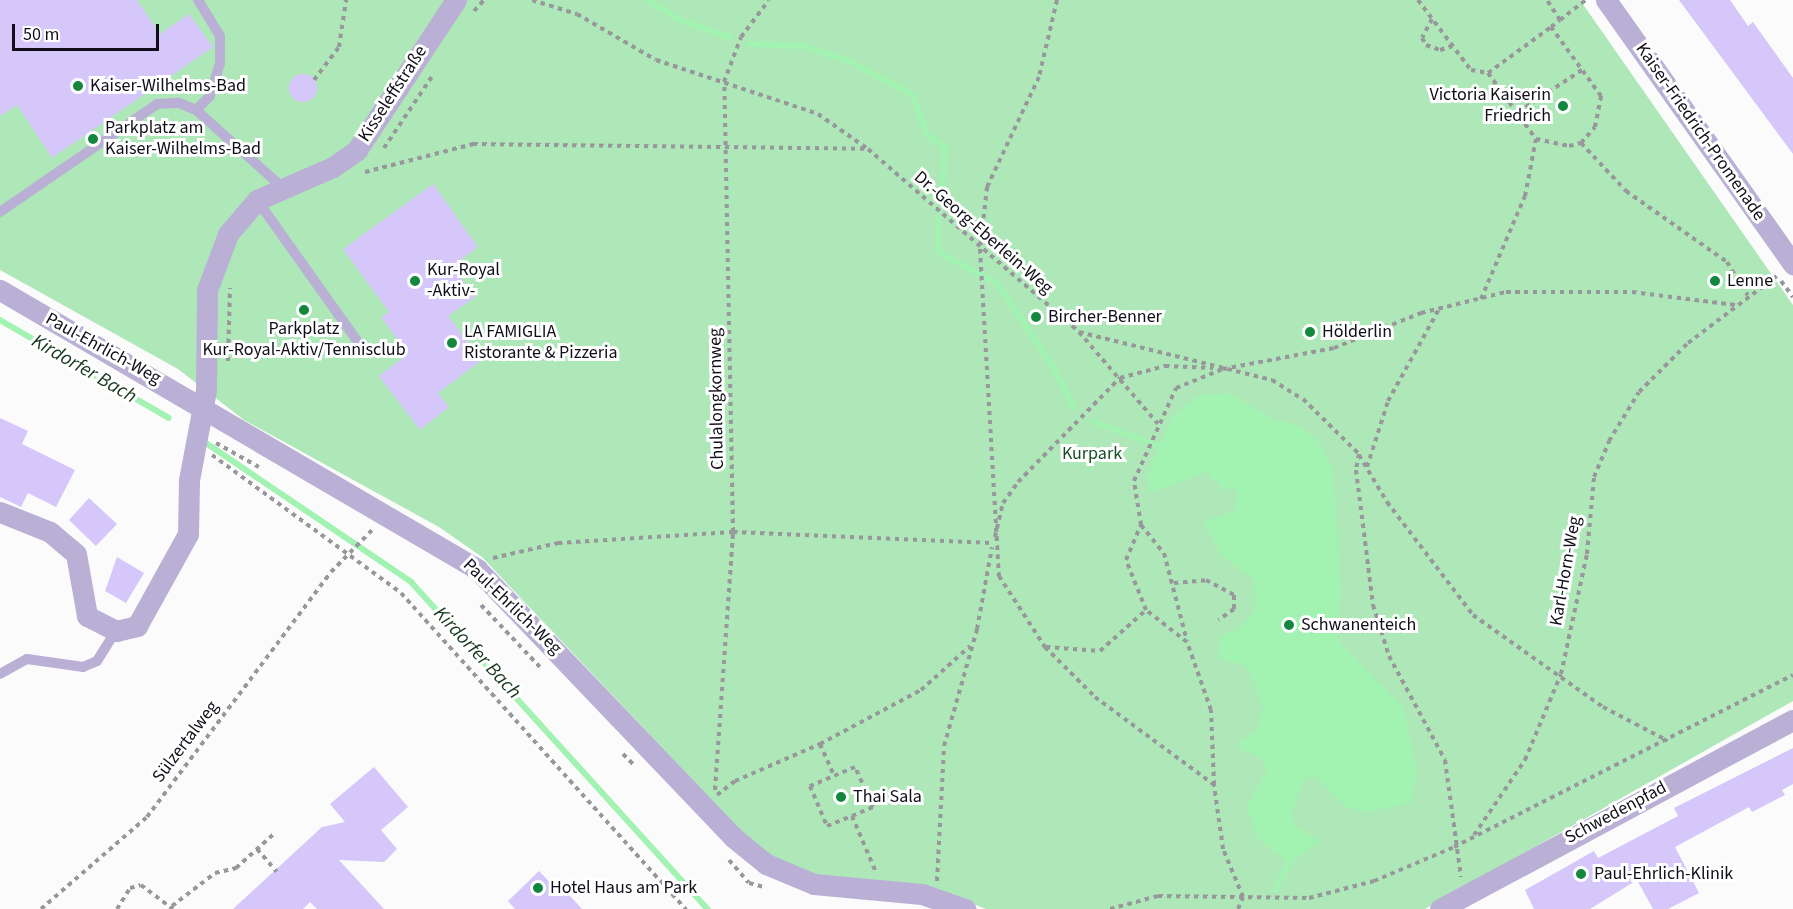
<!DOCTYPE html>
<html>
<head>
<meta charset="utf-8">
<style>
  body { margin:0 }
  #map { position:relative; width:1793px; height:909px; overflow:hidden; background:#fbfbfb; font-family:"Source Sans 3",sans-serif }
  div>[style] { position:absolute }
  .green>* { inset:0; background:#aee7b8 }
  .water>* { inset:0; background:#a2f2b2 }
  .stream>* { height:6px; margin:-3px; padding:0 3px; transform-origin:3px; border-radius:3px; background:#a2f2b2 }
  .building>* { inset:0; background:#d5c7fa }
  .round { border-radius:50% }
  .path>* { height:4px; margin-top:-2px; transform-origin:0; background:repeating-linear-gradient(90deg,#98979b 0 4.5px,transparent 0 9px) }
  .service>* { height:10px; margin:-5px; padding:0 5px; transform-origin:5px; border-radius:5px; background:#bab0d5 }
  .minor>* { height:21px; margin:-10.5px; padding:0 10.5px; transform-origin:10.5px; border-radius:10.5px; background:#bab0d5 }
  .dots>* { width:16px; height:16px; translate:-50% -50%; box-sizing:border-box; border:3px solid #fff; border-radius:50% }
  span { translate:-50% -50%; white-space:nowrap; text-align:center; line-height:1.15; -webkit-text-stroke:6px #fff; paint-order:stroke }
  .poi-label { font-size:18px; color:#110e19 }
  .left { translate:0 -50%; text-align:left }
  .right { translate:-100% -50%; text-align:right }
  .street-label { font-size:18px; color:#110e19 }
  .park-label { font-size:18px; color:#164f27 }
  .water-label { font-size:20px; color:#17381f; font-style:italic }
  .scale { position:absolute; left:12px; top:24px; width:147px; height:27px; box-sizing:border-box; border:3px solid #110e19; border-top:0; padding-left:8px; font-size:18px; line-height:21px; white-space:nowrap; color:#110e19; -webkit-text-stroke:4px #fff; paint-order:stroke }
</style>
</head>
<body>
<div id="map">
  <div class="green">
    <div style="clip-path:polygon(0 0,1580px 0,1793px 305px,1793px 701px,1425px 909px,986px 909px,937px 889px,804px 873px,756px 847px,482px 557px,439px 527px,244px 420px,178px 369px,0 270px)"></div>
  </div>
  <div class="water">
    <div style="clip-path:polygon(1229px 393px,1275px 420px,1296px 424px,1318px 440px,1333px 470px,1341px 595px,1335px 629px,1341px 644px,1403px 707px,1417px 771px,1411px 803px,1366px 812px,1346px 807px,1316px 777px,1304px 779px,1291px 815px,1295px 826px,1320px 841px,1289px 864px,1257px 837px,1247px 806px,1267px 770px,1261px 758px,1241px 749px,1239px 742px,1256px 730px,1263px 709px,1254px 682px,1244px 665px,1218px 658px,1220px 636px,1239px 629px,1255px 609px,1254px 580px,1222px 556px,1203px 521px,1234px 511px,1238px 490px,1223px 489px,1207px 472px,1149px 493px,1147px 475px,1171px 418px,1197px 396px)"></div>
  </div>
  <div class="stream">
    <div style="left:648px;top:0;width:38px;rotate:32deg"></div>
    <div style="left:680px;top:20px;width:53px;rotate:18.8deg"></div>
    <div style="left:749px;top:44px;width:54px;rotate:2.1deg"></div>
    <div style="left:803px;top:46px;width:48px;rotate:18.1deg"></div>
    <div style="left:849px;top:61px;width:72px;rotate:28deg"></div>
    <div style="left:913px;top:95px;width:42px;rotate:70.7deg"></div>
    <div style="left:927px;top:135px;width:22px;rotate:34deg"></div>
    <div style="left:945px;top:147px;width:44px;rotate:93.9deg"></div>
    <div style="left:938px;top:219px;width:33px;rotate:90deg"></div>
    <div style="left:938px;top:252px;width:67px;rotate:27.7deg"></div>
    <div style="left:997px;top:283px;width:101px;rotate:56.3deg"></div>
    <div style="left:1053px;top:367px;width:46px;rotate:62.9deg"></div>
    <div style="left:0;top:320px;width:195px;rotate:30.1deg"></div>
    <div style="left:1092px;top:421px;width:72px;rotate:20.5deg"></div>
    <div style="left:206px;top:443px;width:248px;rotate:34.1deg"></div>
    <div style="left:411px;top:582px;width:442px;rotate:47.8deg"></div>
    <div style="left:1275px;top:890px;width:30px;rotate:-62deg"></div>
  </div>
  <div class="building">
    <div style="clip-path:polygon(0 0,137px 0,160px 34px,189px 14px,213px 47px,52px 158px,17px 105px,0 116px)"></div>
    <div style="clip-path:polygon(1679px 0,1730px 0,1748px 26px,1753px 22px,1793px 78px,1793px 154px)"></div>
    <div class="round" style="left:289px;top:74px;width:28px;height:28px"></div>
    <div style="clip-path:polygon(433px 184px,478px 247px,452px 266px,475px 297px,448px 316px,482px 360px,438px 393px,449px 407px,420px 430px,379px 376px,408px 354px,381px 317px,389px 312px,343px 249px)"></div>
    <div style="clip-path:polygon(0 418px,28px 431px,22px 444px,75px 470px,56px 507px,28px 493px,21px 507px,0 497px)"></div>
    <div style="clip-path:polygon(89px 498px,117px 524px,96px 546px,69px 520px)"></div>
    <div style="clip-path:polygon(117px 557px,144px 573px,126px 603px,105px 591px)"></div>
    <div style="clip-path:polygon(1793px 748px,1793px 784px,1782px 790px,1785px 795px,1752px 812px,1749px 807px,1675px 847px,1699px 893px,1668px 909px,1653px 909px,1637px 880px,1590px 909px,1534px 909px,1525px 890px,1594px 851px,1598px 858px,1678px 816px,1674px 808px)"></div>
    <div style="clip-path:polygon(374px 767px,408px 807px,381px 830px,397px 849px,384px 862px,339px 860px,384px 909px,317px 909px,310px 902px,303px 909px,233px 909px,322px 827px,345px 822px,330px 804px)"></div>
    <div style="clip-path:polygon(539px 871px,557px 890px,561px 886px,582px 909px,515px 909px,508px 901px)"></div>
  </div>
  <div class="path">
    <div style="left:532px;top:0;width:47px;rotate:17.3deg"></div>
    <div style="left:577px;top:14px;width:91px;rotate:30.2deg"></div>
    <div style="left:656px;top:60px;width:171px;rotate:18.4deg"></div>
    <div style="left:818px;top:114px;width:61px;rotate:35deg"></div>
    <div style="left:868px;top:149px;width:279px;rotate:40.9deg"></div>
    <div style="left:1079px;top:332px;width:121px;rotate:49.3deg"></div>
    <div style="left:1057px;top:0;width:79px;rotate:103.2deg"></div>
    <div style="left:1039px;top:77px;width:122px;rotate:115.3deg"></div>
    <div style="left:987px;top:187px;width:62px;rotate:96.4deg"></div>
    <div style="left:980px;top:249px;width:328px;rotate:86.7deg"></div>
    <div style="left:999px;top:576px;width:85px;rotate:57.1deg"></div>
    <div style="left:1045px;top:647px;width:71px;rotate:45deg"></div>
    <div style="left:1095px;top:697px;width:147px;rotate:36.4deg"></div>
    <div style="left:1418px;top:0;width:88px;rotate:52.9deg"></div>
    <div style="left:1471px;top:70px;width:17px;rotate:10deg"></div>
    <div style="left:1488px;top:73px;width:82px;rotate:54deg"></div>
    <div style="left:1536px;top:139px;width:34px;rotate:12deg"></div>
    <div style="left:1569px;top:146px;width:12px;rotate:-14deg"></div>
    <div style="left:1581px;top:143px;width:21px;rotate:-49deg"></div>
    <div style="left:1595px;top:127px;width:32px;rotate:-79deg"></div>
    <div style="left:1601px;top:96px;width:85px;rotate:-125.9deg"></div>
    <div style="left:1551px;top:27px;width:11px;rotate:-38deg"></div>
    <div style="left:1560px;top:20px;width:24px;rotate:-123deg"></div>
    <div style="left:474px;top:11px;width:15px;rotate:-48deg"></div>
    <div style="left:1432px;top:19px;width:21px;rotate:118deg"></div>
    <div style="left:1422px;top:38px;width:8px;rotate:60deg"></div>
    <div style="left:1426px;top:45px;width:15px;rotate:20deg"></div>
    <div style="left:1440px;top:50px;width:13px;rotate:-18deg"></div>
    <div style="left:1560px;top:20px;width:33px;rotate:-38deg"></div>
    <div style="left:1488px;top:73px;width:78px;rotate:-36.1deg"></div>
    <div style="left:314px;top:80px;width:41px;rotate:-52.9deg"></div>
    <div style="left:339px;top:47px;width:48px;rotate:-81.5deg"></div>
    <div style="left:1518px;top:112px;width:77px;rotate:-33.3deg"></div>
    <div style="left:1581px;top:143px;width:66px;rotate:46.8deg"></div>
    <div style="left:1626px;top:191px;width:123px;rotate:35.1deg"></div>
    <div style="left:1727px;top:262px;width:39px;rotate:58deg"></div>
    <div style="left:384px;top:148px;width:88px;rotate:-56.1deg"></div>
    <div style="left:365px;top:172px;width:112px;rotate:-14.5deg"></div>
    <div style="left:473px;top:144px;width:394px;rotate:0.7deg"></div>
    <div style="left:1781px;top:281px;width:20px;rotate:53deg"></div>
    <div style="left:1481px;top:299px;width:112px;rotate:-66.9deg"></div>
    <div style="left:1525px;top:196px;width:58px;rotate:-79.1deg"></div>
    <div style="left:1079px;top:332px;width:199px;rotate:14deg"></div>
    <div style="left:1272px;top:380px;width:36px;rotate:32deg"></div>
    <div style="left:1303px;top:399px;width:78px;rotate:44.5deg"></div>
    <div style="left:1359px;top:454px;width:16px;rotate:101deg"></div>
    <div style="left:1356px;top:470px;width:136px;rotate:82.8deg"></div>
    <div style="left:1373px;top:605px;width:53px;rotate:72.6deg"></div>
    <div style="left:1389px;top:656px;width:118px;rotate:61.7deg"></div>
    <div style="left:1445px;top:760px;width:118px;rotate:82.2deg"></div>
    <div style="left:228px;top:361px;width:73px;rotate:-88.4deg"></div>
    <div style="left:216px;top:443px;width:49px;rotate:29.2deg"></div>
    <div style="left:212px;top:455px;width:234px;rotate:36.1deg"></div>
    <div style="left:401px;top:593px;width:426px;rotate:48deg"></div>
    <div style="left:1359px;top:455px;width:55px;rotate:59.2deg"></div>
    <div style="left:1387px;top:502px;width:142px;rotate:52.7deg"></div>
    <div style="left:1473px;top:615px;width:159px;rotate:35.3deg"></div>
    <div style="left:1603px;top:707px;width:73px;rotate:27.6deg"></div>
    <div style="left:1367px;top:467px;width:69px;rotate:-72.3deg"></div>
    <div style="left:1388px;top:401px;width:105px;rotate:-61deg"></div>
    <div style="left:1141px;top:525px;width:36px;rotate:51deg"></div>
    <div style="left:1164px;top:553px;width:91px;rotate:75.4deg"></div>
    <div style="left:995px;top:537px;width:35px;rotate:-77deg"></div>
    <div style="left:1003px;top:503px;width:26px;rotate:-54deg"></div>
    <div style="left:1018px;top:482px;width:146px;rotate:-45.6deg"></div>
    <div style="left:1120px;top:378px;width:47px;rotate:-14.9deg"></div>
    <div style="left:1165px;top:366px;width:48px;rotate:2.4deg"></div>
    <div style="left:493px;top:558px;width:67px;rotate:-13deg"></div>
    <div style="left:558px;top:543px;width:175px;rotate:-3.6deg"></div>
    <div style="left:733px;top:532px;width:260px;rotate:2.4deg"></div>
    <div style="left:1174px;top:583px;width:32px;rotate:-5deg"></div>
    <div style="left:1206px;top:580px;width:32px;rotate:28deg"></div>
    <div style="left:1234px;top:595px;width:14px;rotate:90deg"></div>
    <div style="left:1234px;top:609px;width:19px;rotate:145deg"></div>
    <div style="left:481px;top:605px;width:86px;rotate:46.4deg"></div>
    <div style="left:1046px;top:647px;width:54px;rotate:4.2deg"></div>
    <div style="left:1100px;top:651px;width:62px;rotate:-41.7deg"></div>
    <div style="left:820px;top:744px;width:35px;rotate:66deg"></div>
    <div style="left:623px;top:754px;width:17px;rotate:45deg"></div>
    <div style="left:715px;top:790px;width:259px;rotate:-86deg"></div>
    <div style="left:733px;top:532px;width:450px;rotate:-91.1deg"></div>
    <div style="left:724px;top:82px;width:48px;rotate:-69.3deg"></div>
    <div style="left:741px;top:37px;width:46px;rotate:-52.9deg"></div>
    <div style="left:717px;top:795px;width:23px;rotate:-38deg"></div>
    <div style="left:735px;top:781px;width:93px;rotate:-23.5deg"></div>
    <div style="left:820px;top:744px;width:115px;rotate:-28.1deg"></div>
    <div style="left:921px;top:690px;width:66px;rotate:-41.9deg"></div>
    <div style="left:852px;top:816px;width:23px;rotate:-23deg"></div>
    <div style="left:873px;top:807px;width:44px;rotate:-114.2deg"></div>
    <div style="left:855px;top:767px;width:49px;rotate:157.1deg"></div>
    <div style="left:810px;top:786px;width:43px;rotate:67deg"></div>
    <div style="left:827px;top:826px;width:27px;rotate:-22deg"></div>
    <div style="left:852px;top:816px;width:59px;rotate:66.9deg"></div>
    <div style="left:1474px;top:835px;width:91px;rotate:-55.8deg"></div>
    <div style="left:1525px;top:760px;width:93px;rotate:-67.3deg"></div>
    <div style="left:1561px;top:674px;width:123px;rotate:-77.8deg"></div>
    <div style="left:1587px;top:554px;width:77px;rotate:-84.8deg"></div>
    <div style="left:1594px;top:477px;width:39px;rotate:-67deg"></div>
    <div style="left:1609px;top:441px;width:57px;rotate:-58.5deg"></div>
    <div style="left:1639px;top:392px;width:69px;rotate:-45deg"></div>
    <div style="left:1688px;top:343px;width:111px;rotate:-37deg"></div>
    <div style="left:257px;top:849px;width:30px;rotate:49deg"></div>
    <div style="left:729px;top:860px;width:30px;rotate:49deg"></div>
    <div style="left:749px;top:883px;width:16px;rotate:15deg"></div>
    <div style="left:937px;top:881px;width:135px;rotate:-87deg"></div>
    <div style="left:944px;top:746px;width:122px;rotate:-74.2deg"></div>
    <div style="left:977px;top:629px;width:83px;rotate:-79.6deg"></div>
    <div style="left:172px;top:906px;width:54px;rotate:-37.5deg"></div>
    <div style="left:215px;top:873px;width:22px;rotate:-13deg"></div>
    <div style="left:236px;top:868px;width:54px;rotate:-42deg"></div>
    <div style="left:41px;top:909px;width:140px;rotate:-41deg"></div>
    <div style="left:147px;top:817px;width:306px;rotate:-53.1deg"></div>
    <div style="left:331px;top:572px;width:59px;rotate:-45.7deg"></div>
    <div style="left:117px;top:909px;width:25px;rotate:-58deg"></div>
    <div style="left:130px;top:888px;width:11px;rotate:-15deg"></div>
    <div style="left:141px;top:885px;width:40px;rotate:37deg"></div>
    <div style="left:1110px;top:909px;width:50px;rotate:-15.2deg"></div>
    <div style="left:1158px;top:896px;width:151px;rotate:0.8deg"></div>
    <div style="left:1309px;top:898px;width:67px;rotate:-14.7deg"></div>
    <div style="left:1374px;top:881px;width:87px;rotate:-23deg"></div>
    <div style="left:1454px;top:847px;width:380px;rotate:-26.9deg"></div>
    <div style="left:1238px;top:909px;width:13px;rotate:-67deg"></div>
    <div style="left:1243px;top:897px;width:52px;rotate:-112.6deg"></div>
    <div style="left:1223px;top:849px;width:65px;rotate:-98deg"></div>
    <div style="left:1214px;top:785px;width:75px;rotate:-92.3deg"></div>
    <div style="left:1211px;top:710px;width:72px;rotate:-109.4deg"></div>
    <div style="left:1187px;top:642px;width:52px;rotate:-142deg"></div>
    <div style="left:1146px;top:610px;width:54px;rotate:-111.8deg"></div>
    <div style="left:1126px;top:560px;width:38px;rotate:-67deg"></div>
    <div style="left:1141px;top:525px;width:45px;rotate:-99deg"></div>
    <div style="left:1134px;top:481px;width:102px;rotate:-65.7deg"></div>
    <div style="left:1176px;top:388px;width:51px;rotate:-22deg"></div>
    <div style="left:1223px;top:369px;width:113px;rotate:-10.7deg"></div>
    <div style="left:1334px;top:348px;width:94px;rotate:-21.9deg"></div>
    <div style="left:1421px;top:313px;width:88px;rotate:-13.9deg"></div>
    <div style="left:1506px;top:292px;width:126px"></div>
    <div style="left:1632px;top:292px;width:104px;rotate:7.2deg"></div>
  </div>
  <div class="service">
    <div style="left:196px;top:110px;width:20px;rotate:-45deg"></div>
    <div style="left:210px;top:96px;width:34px;rotate:-73deg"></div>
    <div style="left:220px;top:63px;width:27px;rotate:-90deg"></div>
    <div style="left:220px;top:36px;width:42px;rotate:-121.4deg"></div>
    <div style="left:257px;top:200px;width:183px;rotate:54.6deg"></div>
    <div style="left:0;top:212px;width:191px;rotate:-34.5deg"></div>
    <div style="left:157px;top:104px;width:22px;rotate:-3deg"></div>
    <div style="left:179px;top:103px;width:18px;rotate:22deg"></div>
    <div style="left:196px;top:110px;width:114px;rotate:41.8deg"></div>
    <div style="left:0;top:674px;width:31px;rotate:-29deg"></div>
    <div style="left:27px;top:659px;width:57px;rotate:8.1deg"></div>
    <div style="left:83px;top:667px;width:15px;rotate:-23deg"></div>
    <div style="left:97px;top:661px;width:36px;rotate:-58deg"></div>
  </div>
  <div class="minor">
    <div style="left:1606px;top:0;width:324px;rotate:54.7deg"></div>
    <div style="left:0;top:290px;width:553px;rotate:30.32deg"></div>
    <div style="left:477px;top:569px;width:371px;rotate:46.3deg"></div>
    <div style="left:733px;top:837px;width:43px;rotate:39.3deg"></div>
    <div style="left:766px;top:864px;width:52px;rotate:22.6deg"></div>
    <div style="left:814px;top:884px;width:108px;rotate:5.3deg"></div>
    <div style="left:922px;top:894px;width:46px;rotate:19.2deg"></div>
    <div style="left:0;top:512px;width:54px;rotate:21.8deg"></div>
    <div style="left:50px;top:532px;width:34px;rotate:40deg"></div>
    <div style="left:76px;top:554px;width:63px;rotate:79.9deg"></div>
    <div style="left:87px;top:616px;width:33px;rotate:27deg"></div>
    <div style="left:116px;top:631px;width:22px;rotate:-13deg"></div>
    <div style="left:137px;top:626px;width:105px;rotate:-61deg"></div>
    <div style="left:188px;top:534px;width:54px;rotate:-88.9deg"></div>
    <div style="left:189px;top:480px;width:92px;rotate:-79.3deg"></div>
    <div style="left:206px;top:390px;width:100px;rotate:-89.4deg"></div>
    <div style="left:207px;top:290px;width:60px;rotate:-69.4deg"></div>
    <div style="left:228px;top:234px;width:45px;rotate:-49.5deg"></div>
    <div style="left:257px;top:200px;width:83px;rotate:-23.5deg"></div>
    <div style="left:333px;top:167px;width:29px;rotate:-35deg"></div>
    <div style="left:357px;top:150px;width:180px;rotate:-56.6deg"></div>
    <div style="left:1440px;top:909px;width:400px;rotate:-28.2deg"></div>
  </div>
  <div class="dots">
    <div style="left:78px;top:86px;background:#14873f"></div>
    <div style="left:1563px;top:106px;background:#14873f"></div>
    <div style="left:93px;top:139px;background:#14873f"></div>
    <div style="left:415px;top:281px;background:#14873f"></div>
    <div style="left:1715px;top:281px;background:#14873f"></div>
    <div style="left:304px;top:310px;background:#14873f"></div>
    <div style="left:1036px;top:317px;background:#14873f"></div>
    <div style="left:1310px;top:332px;background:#14873f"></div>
    <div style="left:452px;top:343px;background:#14873f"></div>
    <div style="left:1289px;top:625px;background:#14873f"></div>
    <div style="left:841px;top:797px;background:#14873f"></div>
    <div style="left:1581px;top:874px;background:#14873f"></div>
    <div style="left:538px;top:888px;background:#14873f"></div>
  </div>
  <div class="poi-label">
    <span class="left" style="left:90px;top:86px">Kaiser-Wilhelms-Bad</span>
    <span class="right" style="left:1551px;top:106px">Victoria Kaiserin<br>Friedrich</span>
    <span class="left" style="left:105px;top:139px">Parkplatz am<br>Kaiser-Wilhelms-Bad</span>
    <span class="left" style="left:427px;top:281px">Kur-Royal<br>-Aktiv-</span>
    <span class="left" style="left:1727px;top:281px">Lenne</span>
    <span class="left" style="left:1048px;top:317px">Bircher-Benner</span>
    <span style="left:304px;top:340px">Parkplatz<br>Kur-Royal-Aktiv/Tennisclub</span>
    <span class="left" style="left:1322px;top:332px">Hölderlin</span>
    <span class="left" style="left:464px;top:343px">LA FAMIGLIA<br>Ristorante &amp; Pizzeria</span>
    <span class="left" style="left:1301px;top:625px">Schwanenteich</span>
    <span class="left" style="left:853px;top:797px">Thai Sala</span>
    <span class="left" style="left:1594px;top:874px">Paul-Ehrlich-Klinik</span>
    <span class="left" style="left:550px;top:888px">Hotel Haus am Park</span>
  </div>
  <div class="street-label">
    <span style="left:393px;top:94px;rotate:-57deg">Kisseleffstraße</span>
    <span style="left:1700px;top:132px;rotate:55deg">Kaiser-Friedrich-Promenade</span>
    <span style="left:983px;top:233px;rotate:41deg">Dr.-Georg-Eberlein-Weg</span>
    <span style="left:103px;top:349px;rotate:29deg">Paul-Ehrlich-Weg</span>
    <span style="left:717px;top:399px;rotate:-91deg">Chulalongkornweg</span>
    <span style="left:1566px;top:571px;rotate:-80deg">Karl-Horn-Weg</span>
    <span style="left:512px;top:607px;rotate:44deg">Paul-Ehrlich-Weg</span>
    <span style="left:186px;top:742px;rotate:-53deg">Sülzertalweg</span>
    <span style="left:1616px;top:813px;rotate:-28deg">Schwedenpfad</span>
  </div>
  <div class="park-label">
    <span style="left:1092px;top:454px">Kurpark</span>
  </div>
  <div class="water-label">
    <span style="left:84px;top:369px;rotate:30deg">Kirdorfer Bach</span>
    <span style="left:477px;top:653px;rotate:47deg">Kirdorfer Bach</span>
  </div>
  <div class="scale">50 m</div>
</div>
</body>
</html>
